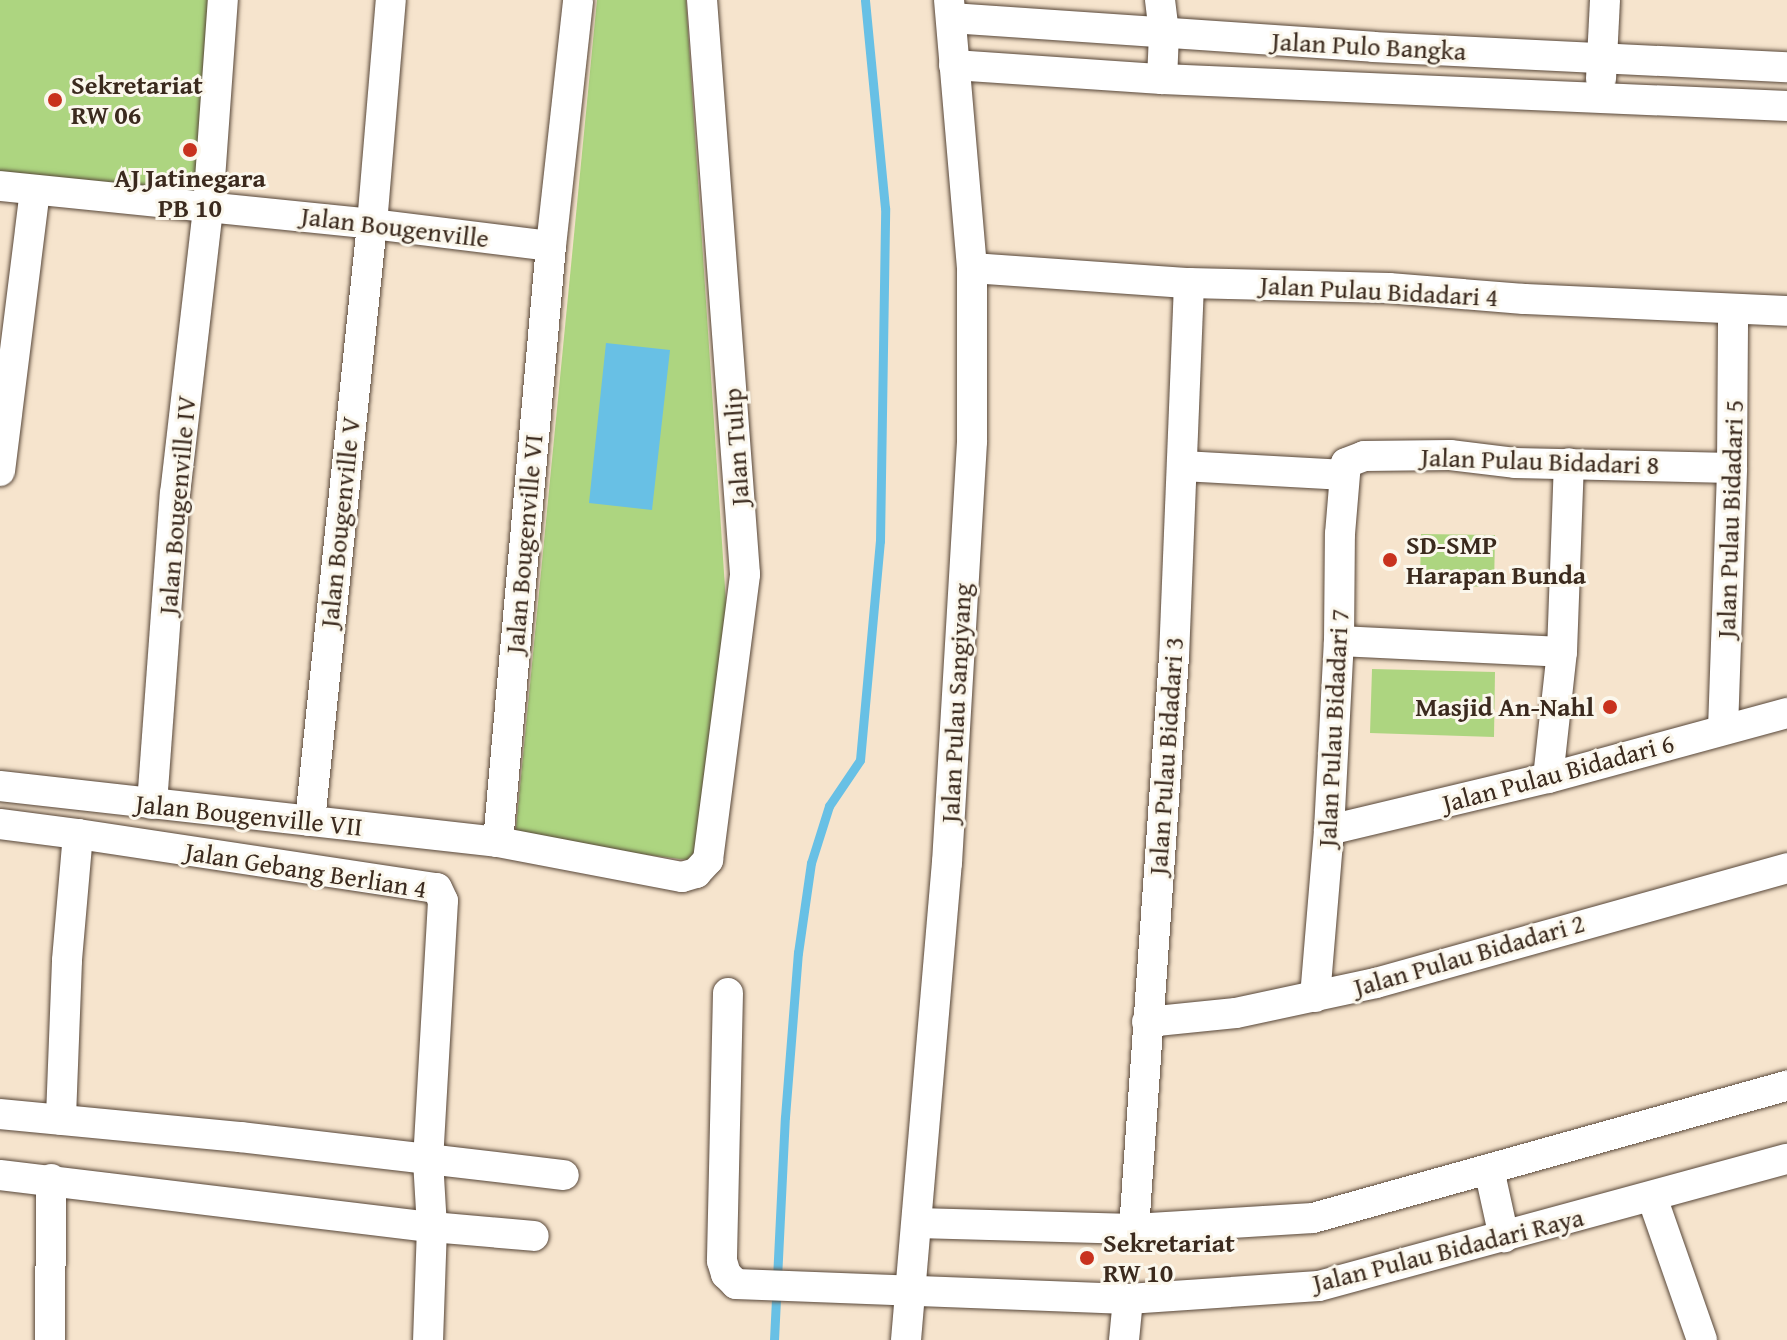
<!DOCTYPE html>
<html>
<head>
<meta charset="utf-8">
<style>
  body { margin:0 }
  #map { position:relative; width:1787px; height:1340px; overflow:hidden; background:#f6e4cd; font-family:"Gentium Book Plus",serif }
  div>[style] { position:absolute }
  .green>* { inset:0; background:#add580 }
  .water>* { inset:0; background:#68c0e5 }
  .stream>* { height:9px; margin:-4.5px; padding:0 4.5px; transform-origin:4.5px; border-radius:4.5px; background:#68c0e5 }
  .roads { filter:drop-shadow(0 0 2px #574638) drop-shadow(0 0 2px #574638) }
  .minor>* { height:30px; margin:-15px; padding:0 15px; transform-origin:15px; border-radius:15px; background:#fff }
  .dots>* { width:22px; height:22px; translate:-50% -50%; box-sizing:border-box; border:4px solid #fbf7ec; border-radius:50% }
  span { translate:-50% -50%; white-space:nowrap; text-align:center; line-height:1.15; -webkit-text-stroke:6px #fbf7ec; paint-order:stroke }
  .street-label { font-size:26px; color:#3b2a1e }
  .poi-label { font-size:26px; color:#3b2a1e; font-weight:700 }
  .left { translate:0 -50%; text-align:left }
  .right { translate:-100% -50%; text-align:right }
</style>
</head>
<body>
<div id="map">
  <div class="green">
    <div style="clip-path:polygon(0 0,223px 0,208px 207px,0 186px)"></div>
    <div style="clip-path:polygon(597px 0,686px 0,729px 648px,711px 863px,515px 838px)"></div>
    <div style="clip-path:polygon(1421px 534px,1495px 535px,1494px 587px,1420px 585px)"></div>
    <div style="clip-path:polygon(1372px 669px,1495px 672px,1494px 737px,1370px 733px)"></div>
  </div>
  <div class="water">
    <div style="clip-path:polygon(606px 343px,670px 350px,652px 510px,589px 503px)"></div>
  </div>
  <div class="stream">
    <div style="left:774px;top:1340px;width:223px;rotate:-87.2deg"></div>
    <div style="left:785px;top:1117px;width:165px;rotate:-85.5deg"></div>
    <div style="left:798px;top:953px;width:91px;rotate:-81.8deg"></div>
    <div style="left:811px;top:863px;width:60px;rotate:-72.5deg"></div>
    <div style="left:829px;top:806px;width:55px;rotate:-56deg"></div>
    <div style="left:860px;top:760px;width:220px;rotate:-84.8deg"></div>
    <div style="left:880px;top:541px;width:333px;rotate:-89.1deg"></div>
    <div style="left:885px;top:208px;width:209px;rotate:-95.5deg"></div>
  </div>
  <div class="roads">
    <div class="minor">
      <div style="left:1160px;top:0;width:34px;rotate:83deg"></div>
      <div style="left:1164px;top:34px;width:45px;rotate:92.5deg"></div>
      <div style="left:951px;top:18px;width:423px;rotate:3.9deg"></div>
      <div style="left:1373px;top:47px;width:414px;rotate:2.8deg"></div>
      <div style="left:954px;top:65px;width:208px;rotate:3.9deg"></div>
      <div style="left:1162px;top:79px;width:626px;rotate:2.47deg"></div>
      <div style="left:1601px;top:79px;width:79px;rotate:-87.1deg"></div>
      <div style="left:0;top:186px;width:374px;rotate:5.8deg"></div>
      <div style="left:372px;top:224px;width:180px;rotate:7deg"></div>
      <div style="left:972px;top:268px;width:218px;rotate:4deg"></div>
      <div style="left:1189px;top:283px;width:200px;rotate:1.4deg"></div>
      <div style="left:1389px;top:288px;width:135px;rotate:4.7deg"></div>
      <div style="left:1524px;top:299px;width:263px;rotate:2.6deg"></div>
      <div style="left:1184px;top:466px;width:160px;rotate:3.2deg"></div>
      <div style="left:0;top:471px;width:283px;rotate:-82.9deg"></div>
      <div style="left:1339px;top:641px;width:223px;rotate:2.8deg"></div>
      <div style="left:1723px;top:729px;width:261px;rotate:-88deg"></div>
      <div style="left:1732px;top:468px;width:159px;rotate:-89.6deg"></div>
      <div style="left:1548px;top:778px;width:127px;rotate:-83.7deg"></div>
      <div style="left:1562px;top:652px;width:189px;rotate:-87.9deg"></div>
      <div style="left:0;top:786px;width:501px;rotate:6.42deg"></div>
      <div style="left:498px;top:842px;width:187px;rotate:10.8deg"></div>
      <div style="left:682px;top:877px;width:15px;rotate:-16deg"></div>
      <div style="left:696px;top:873px;width:18px;rotate:-47deg"></div>
      <div style="left:708px;top:860px;width:288px;rotate:-82.6deg"></div>
      <div style="left:745px;top:574px;width:576px;rotate:-94.28deg"></div>
      <div style="left:152px;top:804px;width:311px;rotate:-85.8deg"></div>
      <div style="left:175px;top:494px;width:289px;rotate:-83.4deg"></div>
      <div style="left:208px;top:207px;width:208px;rotate:-85.9deg"></div>
      <div style="left:310px;top:821px;width:600px;rotate:-84.07deg"></div>
      <div style="left:372px;top:224px;width:225px;rotate:-85.2deg"></div>
      <div style="left:0;top:824px;width:79px;rotate:7.3deg"></div>
      <div style="left:78px;top:834px;width:127px;rotate:95deg"></div>
      <div style="left:67px;top:961px;width:159px;rotate:92.2deg"></div>
      <div style="left:1329px;top:830px;width:225px;rotate:-13.4deg"></div>
      <div style="left:1548px;top:778px;width:248px;rotate:-15.2deg"></div>
      <div style="left:78px;top:834px;width:363px;rotate:8.6deg"></div>
      <div style="left:437px;top:888px;width:14px;rotate:65deg"></div>
      <div style="left:443px;top:901px;width:259px;rotate:93.3deg"></div>
      <div style="left:428px;top:1160px;width:67px;rotate:86.6deg"></div>
      <div style="left:432px;top:1227px;width:113px;rotate:92deg"></div>
      <div style="left:498px;top:842px;width:598px;rotate:-84.92deg"></div>
      <div style="left:551px;top:246px;width:247px;rotate:-83.7deg"></div>
      <div style="left:728px;top:993px;width:268px;rotate:91.3deg"></div>
      <div style="left:722px;top:1261px;width:14px;rotate:73deg"></div>
      <div style="left:726px;top:1274px;width:14px;rotate:45deg"></div>
      <div style="left:736px;top:1284px;width:392px;rotate:2.2deg"></div>
      <div style="left:1128px;top:1299px;width:191px;rotate:-3.9deg"></div>
      <div style="left:1319px;top:1286px;width:485px;rotate:-15.2deg"></div>
      <div style="left:1315px;top:997px;width:168px;rotate:-85.2deg"></div>
      <div style="left:1329px;top:830px;width:189px;rotate:-87deg"></div>
      <div style="left:1339px;top:641px;width:107px;rotate:-89.5deg"></div>
      <div style="left:1340px;top:534px;width:71px;rotate:-85.2deg"></div>
      <div style="left:1346px;top:463px;width:19px;rotate:-21deg"></div>
      <div style="left:1364px;top:456px;width:86px;rotate:-0.7deg"></div>
      <div style="left:1450px;top:455px;width:65px;rotate:7deg"></div>
      <div style="left:1515px;top:463px;width:217px;rotate:1.3deg"></div>
      <div style="left:1147px;top:1022px;width:89px;rotate:-5.8deg"></div>
      <div style="left:1236px;top:1013px;width:143px;rotate:-12.1deg"></div>
      <div style="left:1376px;top:983px;width:427px;rotate:-15.6deg"></div>
      <div style="left:0;top:1114px;width:241px;rotate:5.5deg"></div>
      <div style="left:240px;top:1137px;width:326px;rotate:6.7deg"></div>
      <div style="left:1489px;top:1169px;width:70px;rotate:77.6deg"></div>
      <div style="left:0;top:1175px;width:435px;rotate:6.9deg"></div>
      <div style="left:432px;top:1227px;width:102px;rotate:5deg"></div>
      <div style="left:1652px;top:1197px;width:151px;rotate:70.7deg"></div>
      <div style="left:917px;top:1223px;width:217px;rotate:1.6deg"></div>
      <div style="left:1134px;top:1229px;width:179px;rotate:-3.5deg"></div>
      <div style="left:1313px;top:1218px;width:492px;rotate:-15.6deg"></div>
      <div style="left:1134px;top:1229px;width:573px;rotate:-86deg"></div>
      <div style="left:1174px;top:657px;width:374px;rotate:-87.7deg"></div>
      <div style="left:50px;top:1340px;width:161px;rotate:-89.6deg"></div>
      <div style="left:906px;top:1340px;width:479px;rotate:-85.1deg"></div>
      <div style="left:947px;top:863px;width:423px;rotate:-86.6deg"></div>
      <div style="left:972px;top:441px;width:173px;rotate:-90deg"></div>
      <div style="left:972px;top:268px;width:269px;rotate:-94.9deg"></div>
      <div style="left:1124px;top:1340px;width:41px;rotate:-84.4deg"></div>
    </div>
  </div>
  <div class="dots">
    <div style="left:55px;top:100px;background:#c8321e"></div>
    <div style="left:190px;top:150px;background:#c8321e"></div>
    <div style="left:1390px;top:560px;background:#c8321e"></div>
    <div style="left:1610px;top:707px;background:#c8321e"></div>
    <div style="left:1087px;top:1258px;background:#c8321e"></div>
  </div>
  <div class="street-label">
    <span style="left:1369px;top:46px;rotate:3deg">Jalan Pulo Bangka</span>
    <span style="left:395px;top:227px;rotate:7deg">Jalan Bougenville</span>
    <span style="left:1379px;top:291px;rotate:3deg">Jalan Pulau Bidadari 4</span>
    <span style="left:736px;top:447px;rotate:-94deg">Jalan Tulip</span>
    <span style="left:1540px;top:461px;rotate:2deg">Jalan Pulau Bidadari 8</span>
    <span style="left:177px;top:505px;rotate:-85deg">Jalan Bougenville IV</span>
    <span style="left:1730px;top:519px;rotate:-88deg">Jalan Pulau Bidadari 5</span>
    <span style="left:340px;top:522px;rotate:-84deg">Jalan Bougenville V</span>
    <span style="left:524px;top:544px;rotate:-85deg">Jalan Bougenville VI</span>
    <span style="left:956px;top:703px;rotate:-87deg">Jalan Pulau Sangiyang</span>
    <span style="left:1333px;top:728px;rotate:-87deg">Jalan Pulau Bidadari 7</span>
    <span style="left:1166px;top:756px;rotate:-86deg">Jalan Pulau Bidadari 3</span>
    <span style="left:1558px;top:773px;rotate:-15deg">Jalan Pulau Bidadari 6</span>
    <span style="left:249px;top:815px;rotate:6deg">Jalan Bougenville VII</span>
    <span style="left:306px;top:870px;rotate:9deg">Jalan Gebang Berlian 4</span>
    <span style="left:1469px;top:955px;rotate:-16deg">Jalan Pulau Bidadari 2</span>
    <span style="left:1448px;top:1250px;rotate:-14deg">Jalan Pulau Bidadari Raya</span>
  </div>
  <div class="poi-label">
    <span class="left" style="left:71px;top:100px">Sekretariat<br>RW 06</span>
    <span style="left:190px;top:193px">AJ Jatinegara<br>PB 10</span>
    <span class="left" style="left:1406px;top:560px">SD-SMP<br>Harapan Bunda</span>
    <span class="right" style="left:1594px;top:707px">Masjid An-Nahl</span>
    <span class="left" style="left:1103px;top:1258px">Sekretariat<br>RW 10</span>
  </div>
</div>
</body>
</html>
